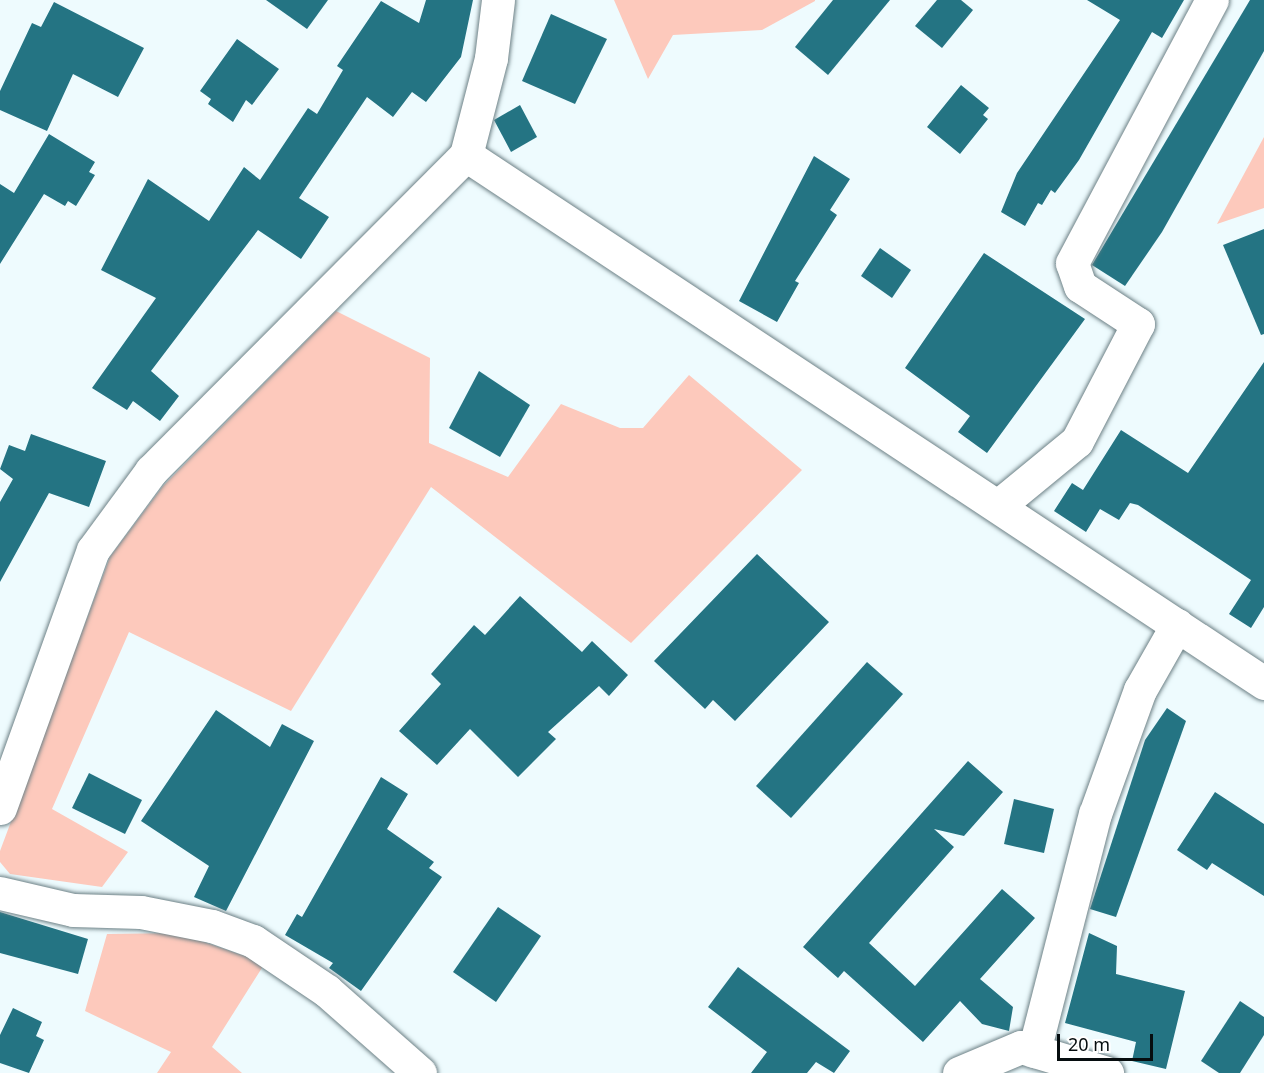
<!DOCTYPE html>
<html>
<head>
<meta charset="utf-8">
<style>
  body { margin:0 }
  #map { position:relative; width:1264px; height:1073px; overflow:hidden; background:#eefbfe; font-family:"Noto Sans",sans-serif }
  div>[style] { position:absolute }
  .green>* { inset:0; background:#fdc9bc }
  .building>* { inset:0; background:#247483 }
  .roads { filter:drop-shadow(0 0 2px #6d8186) drop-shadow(0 0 2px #6d8186) }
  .minor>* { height:33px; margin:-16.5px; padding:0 16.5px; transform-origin:16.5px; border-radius:16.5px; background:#fff }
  span { translate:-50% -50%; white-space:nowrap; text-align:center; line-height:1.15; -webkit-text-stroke:6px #fff; paint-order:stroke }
  .scale { position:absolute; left:1057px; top:1034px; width:96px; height:27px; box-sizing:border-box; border:3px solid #060d0f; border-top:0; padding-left:8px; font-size:18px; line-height:21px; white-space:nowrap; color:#060d0f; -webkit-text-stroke:4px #fff; paint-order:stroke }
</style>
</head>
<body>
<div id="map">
  <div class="green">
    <div style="clip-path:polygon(614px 0,815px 0,815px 1px,762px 30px,673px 35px,648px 79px)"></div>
    <div style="clip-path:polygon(1264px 137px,1264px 208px,1217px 224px)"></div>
    <div style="clip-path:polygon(336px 311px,430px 358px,429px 443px,508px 477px,561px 404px,620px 428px,643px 428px,689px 375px,802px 470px,631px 643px,431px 487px,291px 711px,129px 632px,52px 809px,128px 852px,102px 887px,10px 874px,0 862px,0 851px,110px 557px,163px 486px)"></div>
    <div style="clip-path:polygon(178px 933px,265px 963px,212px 1047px,242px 1073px,157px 1073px,171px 1052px,85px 1011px,107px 934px)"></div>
  </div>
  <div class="building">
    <div style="clip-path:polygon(266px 0,328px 0,307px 29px)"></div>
    <div style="clip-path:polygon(426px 0,473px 0,461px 57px,426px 102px,412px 92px,393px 117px,367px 97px,299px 198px,329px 217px,301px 259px,258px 230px,151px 371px,179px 396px,160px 421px,133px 401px,127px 410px,92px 388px,156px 298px,101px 270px,148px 179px,209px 221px,244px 167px,260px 180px,308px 108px,317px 114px,343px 70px,337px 66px,381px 1px,419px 23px)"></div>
    <div style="clip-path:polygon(833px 0,890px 0,828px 75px,795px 47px)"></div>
    <div style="clip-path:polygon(937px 0,961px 0,973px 10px,942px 48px,915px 26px)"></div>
    <div style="clip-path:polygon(1087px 0,1184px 0,1162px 38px,1152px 32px,1079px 160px,1055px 193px,1051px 190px,1042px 205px,1038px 203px,1025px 226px,1001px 212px,1017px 173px,1120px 20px)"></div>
    <div style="clip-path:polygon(1250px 0,1264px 0,1264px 51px,1162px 232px,1125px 286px,1092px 265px)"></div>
    <div style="clip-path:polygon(54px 2px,144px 48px,118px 97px,73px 74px,47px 131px,0 110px,0 91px,32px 23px,41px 27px)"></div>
    <div style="clip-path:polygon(551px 14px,607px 39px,575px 104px,522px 81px)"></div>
    <div style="clip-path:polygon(237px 39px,279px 69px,252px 105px,246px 100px,233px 122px,208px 104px,211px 99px,200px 91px)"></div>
    <div style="clip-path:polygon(961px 85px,989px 108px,983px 115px,988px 119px,960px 154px,927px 127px)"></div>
    <div style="clip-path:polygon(520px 105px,537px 137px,511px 152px,494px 120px)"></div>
    <div style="clip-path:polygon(49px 134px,95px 162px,89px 172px,95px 175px,76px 206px,68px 201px,65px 206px,44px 194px,0 264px,0 184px,14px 193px)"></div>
    <div style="clip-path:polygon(814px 156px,850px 179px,830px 210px,837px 215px,795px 281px,799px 283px,777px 322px,739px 301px)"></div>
    <div style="clip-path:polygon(1264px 229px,1264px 334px,1261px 335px,1223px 245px)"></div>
    <div style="clip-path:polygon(880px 248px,911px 270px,892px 298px,861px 276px)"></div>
    <div style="clip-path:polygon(984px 253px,1085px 319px,987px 453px,958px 432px,970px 416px,905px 368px)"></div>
    <div style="clip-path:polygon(1264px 362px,1264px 607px,1251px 628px,1229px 614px,1251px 580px,1138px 505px,1130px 503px,1119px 520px,1100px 509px,1086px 532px,1054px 511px,1072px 483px,1083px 490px,1121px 430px,1188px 473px)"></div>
    <div style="clip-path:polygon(479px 371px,530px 405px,500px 457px,449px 428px)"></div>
    <div style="clip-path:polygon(31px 434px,106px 461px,89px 507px,49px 493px,0 582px,0 502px,13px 479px,0 469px,9px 445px,25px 451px)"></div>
    <div style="clip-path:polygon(757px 554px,829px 622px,735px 721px,713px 700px,705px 709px,654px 661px)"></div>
    <div style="clip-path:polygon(520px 596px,582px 652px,592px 641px,628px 675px,609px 696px,599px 686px,548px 732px,556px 739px,518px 777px,470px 729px,437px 765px,399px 731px,441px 684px,431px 674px,474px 625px,485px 635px)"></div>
    <div style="clip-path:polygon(867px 662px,903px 694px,791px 818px,756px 786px)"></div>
    <div style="clip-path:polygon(1167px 708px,1186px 721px,1116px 917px,1090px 909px,1145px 740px)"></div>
    <div style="clip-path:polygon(216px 710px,270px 747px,282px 724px,314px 741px,226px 911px,194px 897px,209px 866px,141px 821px)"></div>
    <div style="clip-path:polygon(968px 761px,1003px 792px,964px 836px,934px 829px,954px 847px,869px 943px,915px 986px,1002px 889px,1035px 918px,980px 979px,1013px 1007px,1009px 1031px,982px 1024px,960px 1001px,923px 1042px,844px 971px,838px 978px,803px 947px)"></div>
    <div style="clip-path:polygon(89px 773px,142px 800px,125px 834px,72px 808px)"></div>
    <div style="clip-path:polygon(381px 777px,408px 794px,387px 829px,434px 862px,429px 868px,442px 877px,361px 991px,329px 968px,333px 963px,285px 935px,297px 914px,302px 917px)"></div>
    <div style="clip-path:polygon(1215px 792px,1264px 824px,1264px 896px,1212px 863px,1207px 870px,1177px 850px)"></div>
    <div style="clip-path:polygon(1014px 799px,1054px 809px,1044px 853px,1004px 844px)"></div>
    <div style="clip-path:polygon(498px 907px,541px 936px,496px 1002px,453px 972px)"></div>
    <div style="clip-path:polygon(0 912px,88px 939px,78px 974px,0 953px)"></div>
    <div style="clip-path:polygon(1089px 933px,1117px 946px,1116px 974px,1185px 991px,1166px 1069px,1132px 1061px,1136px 1042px,1065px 1023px)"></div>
    <div style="clip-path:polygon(738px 967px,850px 1051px,834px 1073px,816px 1062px,807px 1073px,751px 1073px,767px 1052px,708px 1007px)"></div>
    <div style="clip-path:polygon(1240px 1001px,1264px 1017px,1264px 1035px,1240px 1073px,1219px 1073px,1201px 1061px)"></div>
    <div style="clip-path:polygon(13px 1008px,42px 1022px,36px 1036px,44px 1040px,29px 1073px,0 1063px,0 1035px)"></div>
  </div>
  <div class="roads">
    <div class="minor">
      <div style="left:466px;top:155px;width:957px;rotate:33.49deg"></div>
      <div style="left:998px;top:506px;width:102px;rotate:-39.4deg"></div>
      <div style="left:1077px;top:441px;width:132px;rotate:-62.5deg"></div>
      <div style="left:1138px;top:324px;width:69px;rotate:-146.8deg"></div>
      <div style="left:1080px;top:286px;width:24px;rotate:-109deg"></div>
      <div style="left:1072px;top:263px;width:298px;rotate:-62deg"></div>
      <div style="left:0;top:808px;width:274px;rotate:-70.2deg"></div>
      <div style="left:93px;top:550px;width:98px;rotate:-53.7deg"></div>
      <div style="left:151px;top:471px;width:446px;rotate:-45.1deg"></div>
      <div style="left:466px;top:155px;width:100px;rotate:-75.5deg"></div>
      <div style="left:491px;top:58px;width:58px;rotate:-83.1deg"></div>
      <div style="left:0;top:893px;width:75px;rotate:13.1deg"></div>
      <div style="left:73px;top:910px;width:68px;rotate:1.7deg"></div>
      <div style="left:141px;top:912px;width:72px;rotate:11.2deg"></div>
      <div style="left:212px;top:926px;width:44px;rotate:20.1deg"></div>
      <div style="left:253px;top:941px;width:89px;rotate:34deg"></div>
      <div style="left:327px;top:991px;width:124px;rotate:41.4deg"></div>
      <div style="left:1034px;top:1051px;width:245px;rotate:-75.6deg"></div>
      <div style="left:1095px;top:814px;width:132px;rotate:-70.1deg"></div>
      <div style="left:1140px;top:690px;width:75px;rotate:-60.4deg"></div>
      <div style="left:959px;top:1073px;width:67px;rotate:-22.8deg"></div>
      <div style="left:1021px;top:1047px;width:90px;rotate:16.8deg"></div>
    </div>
  </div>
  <div class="scale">20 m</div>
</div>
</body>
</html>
